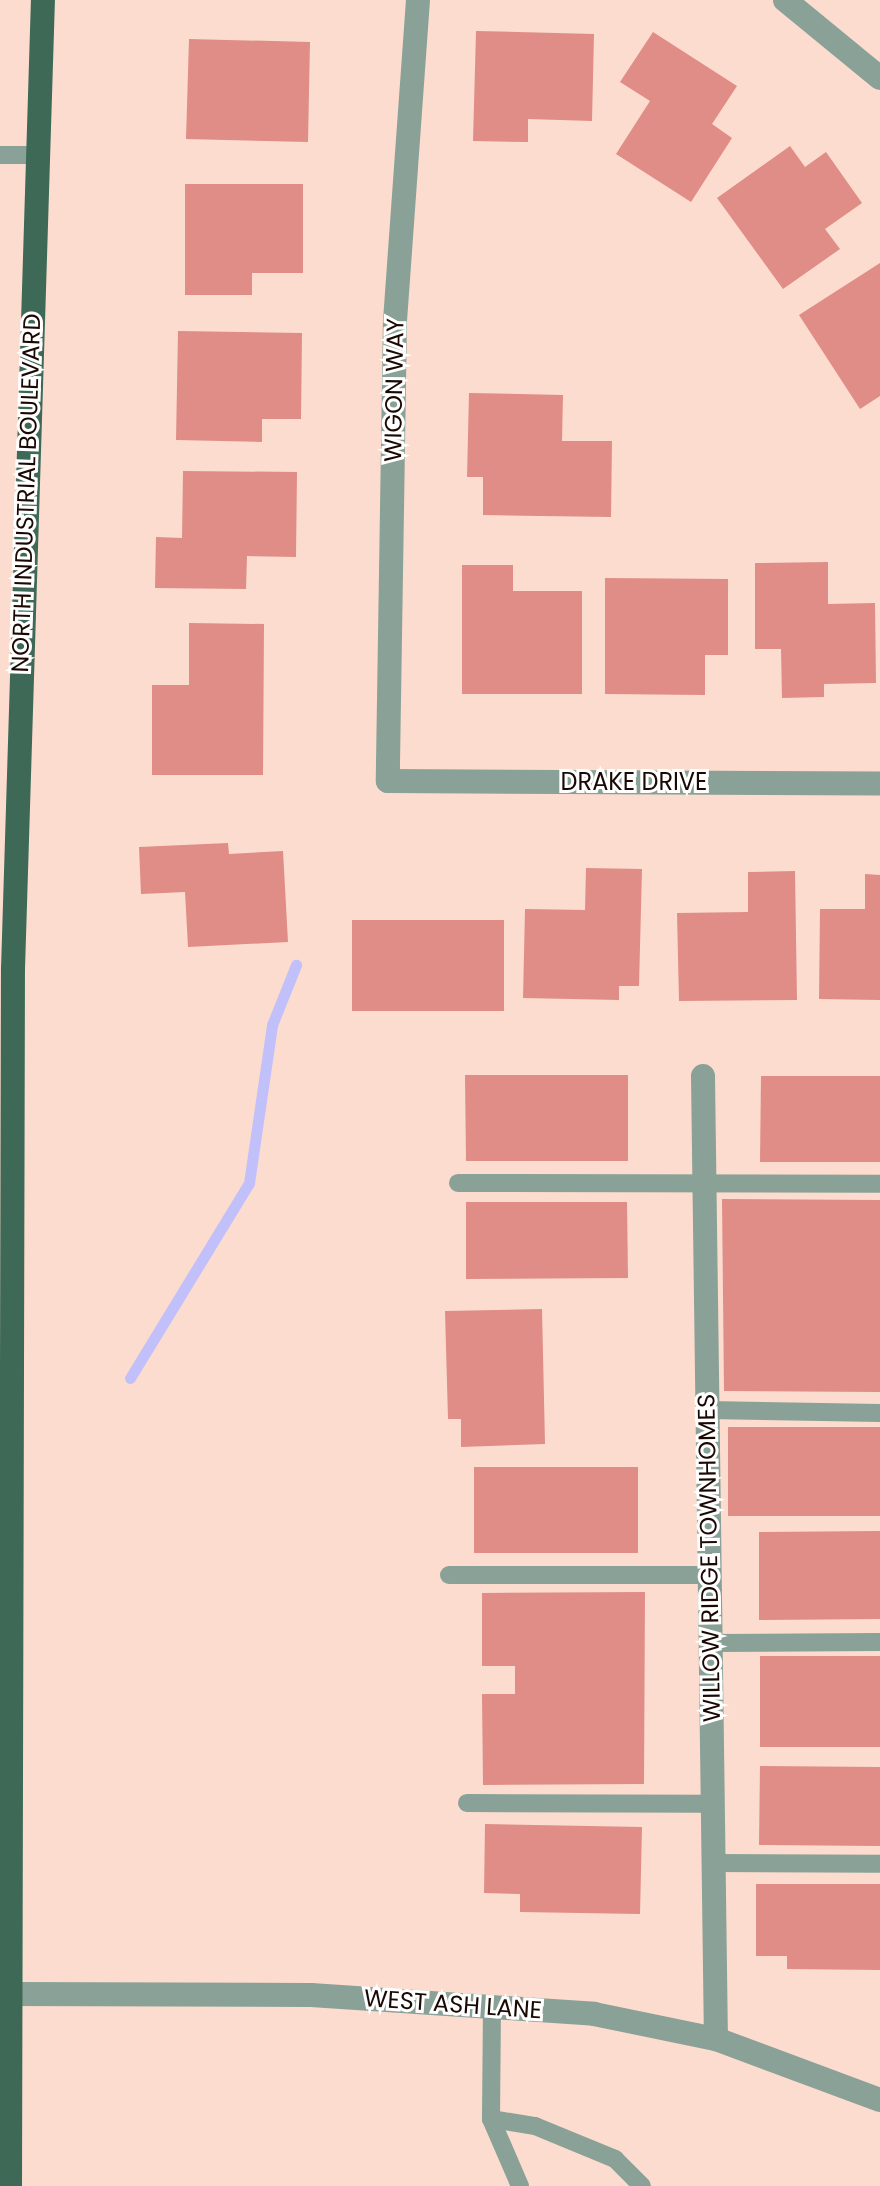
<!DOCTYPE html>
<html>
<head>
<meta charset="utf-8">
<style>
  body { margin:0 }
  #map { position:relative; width:880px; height:2186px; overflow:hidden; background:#fcdcce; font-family:Poppins,sans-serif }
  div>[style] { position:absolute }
  .stream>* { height:11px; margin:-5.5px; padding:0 5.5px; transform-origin:5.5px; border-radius:5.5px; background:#c1c0fa }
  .building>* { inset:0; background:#df8d86 }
  .service>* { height:18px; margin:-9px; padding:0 9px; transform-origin:9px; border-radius:9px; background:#89a196 }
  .minor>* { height:24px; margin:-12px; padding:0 12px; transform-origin:12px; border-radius:12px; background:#89a196 }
  .tertiary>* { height:24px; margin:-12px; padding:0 12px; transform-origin:12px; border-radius:12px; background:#89a196 }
  .primary>* { height:24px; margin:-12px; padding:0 12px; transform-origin:12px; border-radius:12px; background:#3d6956 }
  span { translate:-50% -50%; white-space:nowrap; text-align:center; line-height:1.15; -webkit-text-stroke:6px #fff; paint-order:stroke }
  .street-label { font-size:24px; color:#1a0903 }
</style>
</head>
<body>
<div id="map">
  <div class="stream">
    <div style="left:130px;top:1378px;width:228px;rotate:-58.6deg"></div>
    <div style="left:249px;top:1183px;width:160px;rotate:-81.7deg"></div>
    <div style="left:272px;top:1025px;width:65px;rotate:-68.2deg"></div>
  </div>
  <div class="building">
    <div style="clip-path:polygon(476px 31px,594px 34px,592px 121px,528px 119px,528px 142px,473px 141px)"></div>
    <div style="clip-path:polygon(653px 32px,737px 86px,712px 124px,732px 138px,691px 202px,616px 154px,650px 101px,620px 82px)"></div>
    <div style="clip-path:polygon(189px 39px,310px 42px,308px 142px,186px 139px)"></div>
    <div style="clip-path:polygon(790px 146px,805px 167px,826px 152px,862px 203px,825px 229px,840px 249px,783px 289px,717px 198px)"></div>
    <div style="clip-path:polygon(185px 184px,303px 184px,303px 273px,252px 273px,252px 295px,185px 295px)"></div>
    <div style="clip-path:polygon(880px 263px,880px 396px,860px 409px,799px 315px)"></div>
    <div style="clip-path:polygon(178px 331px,302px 333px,301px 419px,262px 419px,262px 442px,176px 440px)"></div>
    <div style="clip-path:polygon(469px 393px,563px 395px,562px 441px,612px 441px,611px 517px,483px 515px,483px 477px,467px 477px)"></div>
    <div style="clip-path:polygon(183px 471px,297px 472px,296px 557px,247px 556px,246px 589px,155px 588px,156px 537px,182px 538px)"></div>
    <div style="clip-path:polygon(828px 562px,828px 604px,875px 603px,876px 683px,824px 684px,824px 697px,782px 698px,781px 649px,755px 649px,755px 563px)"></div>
    <div style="clip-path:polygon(462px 565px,513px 565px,513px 591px,582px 591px,582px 694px,462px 694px)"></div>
    <div style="clip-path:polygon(605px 578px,728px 579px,728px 655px,705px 655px,705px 695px,605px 694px)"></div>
    <div style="clip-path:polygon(189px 623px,264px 624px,263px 775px,152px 775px,152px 685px,189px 685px)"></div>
    <div style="clip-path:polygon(228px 843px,229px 854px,283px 851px,288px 942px,188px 947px,185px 892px,141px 894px,139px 847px)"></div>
    <div style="clip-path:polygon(586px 868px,642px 869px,639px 986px,619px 986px,619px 1000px,523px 998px,525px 909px,585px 910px)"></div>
    <div style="clip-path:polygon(795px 871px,797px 1000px,679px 1001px,677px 913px,748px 912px,748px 872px)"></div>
    <div style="clip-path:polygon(865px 874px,880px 875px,880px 1000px,819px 999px,820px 909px,865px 909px)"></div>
    <div style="clip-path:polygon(352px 920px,504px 920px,504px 1011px,352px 1011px)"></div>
    <div style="clip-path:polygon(465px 1075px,628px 1075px,628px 1161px,466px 1161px)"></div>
    <div style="clip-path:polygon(761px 1076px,880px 1076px,880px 1162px,760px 1162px)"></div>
    <div style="clip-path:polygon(722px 1199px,880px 1200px,880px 1392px,724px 1391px)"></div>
    <div style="clip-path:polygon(466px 1202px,627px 1202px,628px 1278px,466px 1279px)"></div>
    <div style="clip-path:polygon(542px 1309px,545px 1444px,461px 1447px,461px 1419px,448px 1419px,445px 1311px)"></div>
    <div style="clip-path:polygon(728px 1427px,880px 1427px,880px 1516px,728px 1516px)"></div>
    <div style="clip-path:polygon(474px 1467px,638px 1467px,638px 1553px,474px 1553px)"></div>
    <div style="clip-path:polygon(880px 1531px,880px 1619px,759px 1620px,759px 1532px)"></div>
    <div style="clip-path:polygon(645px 1592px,644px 1784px,483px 1785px,482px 1694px,515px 1694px,515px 1666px,482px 1666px,482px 1593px)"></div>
    <div style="clip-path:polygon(760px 1656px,880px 1656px,880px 1747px,760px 1747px)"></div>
    <div style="clip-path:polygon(760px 1766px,880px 1767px,880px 1846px,759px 1845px)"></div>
    <div style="clip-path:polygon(485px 1824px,642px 1827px,640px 1914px,520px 1912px,520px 1894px,484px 1893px)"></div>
    <div style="clip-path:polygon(756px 1884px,880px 1884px,880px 1970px,787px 1969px,787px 1956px,756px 1956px)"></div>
  </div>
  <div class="service">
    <div style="left:0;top:155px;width:35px"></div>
    <div style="left:458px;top:1183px;width:422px;rotate:0.1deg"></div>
    <div style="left:707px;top:1410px;width:173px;rotate:1deg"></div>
    <div style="left:449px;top:1575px;width:260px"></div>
    <div style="left:711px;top:1643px;width:169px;rotate:-0.3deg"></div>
    <div style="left:467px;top:1803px;width:246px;rotate:0.2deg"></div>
    <div style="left:713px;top:1863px;width:167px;rotate:0.3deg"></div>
    <div style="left:492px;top:2004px;width:115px;rotate:90.5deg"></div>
    <div style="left:491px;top:2119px;width:45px;rotate:9deg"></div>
    <div style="left:535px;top:2126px;width:87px;rotate:22.4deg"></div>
    <div style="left:615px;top:2159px;width:38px;rotate:45deg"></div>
    <div style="left:491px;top:2119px;width:73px;rotate:66.6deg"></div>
  </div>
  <div class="minor">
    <div style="left:418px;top:0;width:319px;rotate:94.1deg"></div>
    <div style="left:395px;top:318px;width:463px;rotate:90.9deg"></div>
    <div style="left:388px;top:781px;width:492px;rotate:0.3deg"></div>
    <div style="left:785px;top:0;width:123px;rotate:39.4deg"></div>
    <div style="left:703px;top:1076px;width:963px;rotate:89.23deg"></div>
  </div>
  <div class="tertiary">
    <div style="left:11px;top:1994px;width:300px;rotate:0.2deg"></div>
    <div style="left:311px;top:1995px;width:284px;rotate:3.8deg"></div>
    <div style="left:594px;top:2014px;width:125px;rotate:11.6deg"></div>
    <div style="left:716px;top:2039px;width:175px;rotate:20.4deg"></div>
  </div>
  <div class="primary">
    <div style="left:10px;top:2186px;width:1217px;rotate:-89.86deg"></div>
    <div style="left:13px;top:969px;width:969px;rotate:-88.23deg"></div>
  </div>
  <div class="street-label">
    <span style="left:394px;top:390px;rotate:-89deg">WIGON WAY</span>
    <span style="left:26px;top:493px;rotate:-88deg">NORTH INDUSTRIAL BOULEVARD</span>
    <span style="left:634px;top:782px">DRAKE DRIVE</span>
    <span style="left:709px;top:1558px;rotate:-91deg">WILLOW RIDGE TOWNHOMES</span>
    <span style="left:453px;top:2004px;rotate:4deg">WEST ASH LANE</span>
  </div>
</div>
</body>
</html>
